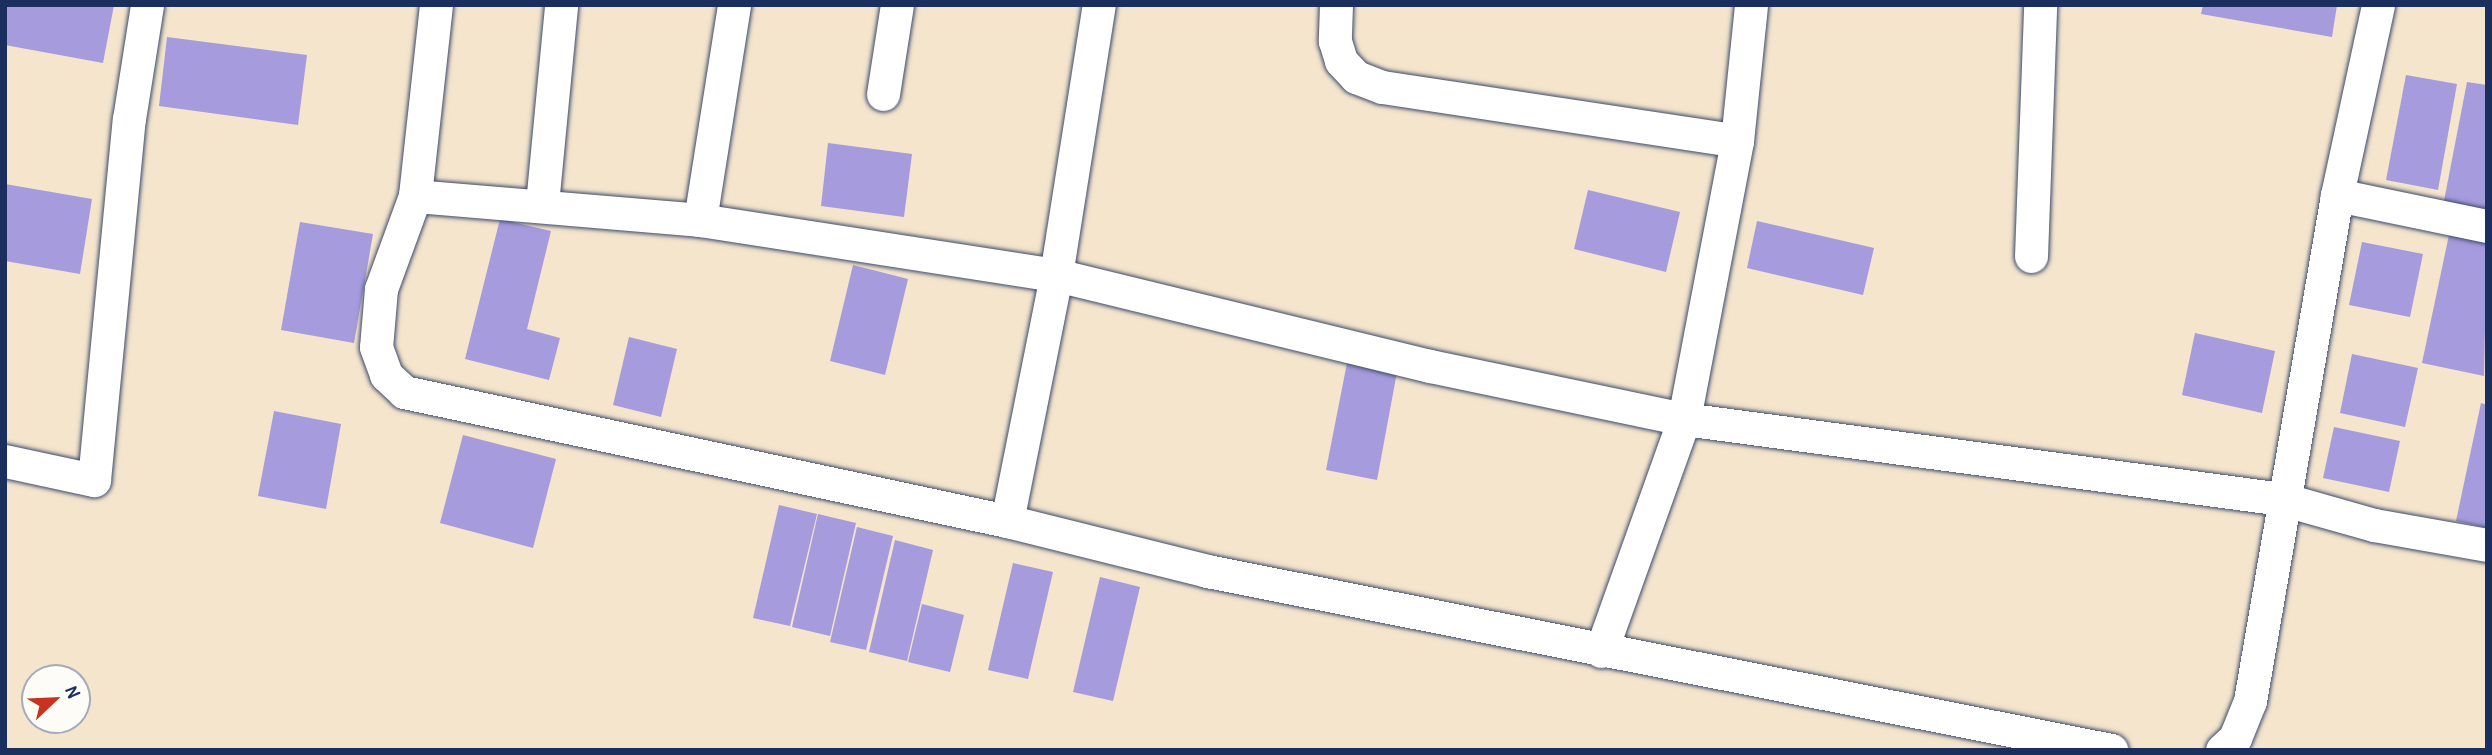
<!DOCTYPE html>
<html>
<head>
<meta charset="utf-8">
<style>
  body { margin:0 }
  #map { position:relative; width:2492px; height:755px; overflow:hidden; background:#f4e5cc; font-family:"Patrick Hand",sans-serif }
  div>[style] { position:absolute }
  .building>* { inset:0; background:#a69bdc }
  .roads { filter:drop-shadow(0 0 2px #3c4a6e) drop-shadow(0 0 2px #3c4a6e) }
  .street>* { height:33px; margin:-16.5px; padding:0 16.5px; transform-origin:16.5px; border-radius:16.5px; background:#fff }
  span { translate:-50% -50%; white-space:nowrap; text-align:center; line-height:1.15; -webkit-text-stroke:7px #fdfcf7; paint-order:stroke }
  .frame { position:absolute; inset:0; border:7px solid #1b2f5e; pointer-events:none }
  .north { position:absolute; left:21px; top:664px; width:70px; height:70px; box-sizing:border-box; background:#fdfcf7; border:2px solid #a3aaba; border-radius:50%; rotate:67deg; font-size:19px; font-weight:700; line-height:28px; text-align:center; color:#1b2f5e }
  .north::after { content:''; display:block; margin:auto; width:24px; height:32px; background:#c8321e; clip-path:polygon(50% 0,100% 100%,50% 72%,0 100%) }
</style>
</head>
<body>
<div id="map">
  <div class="building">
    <div style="clip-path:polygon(5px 5px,114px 5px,103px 63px,5px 45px)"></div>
    <div style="clip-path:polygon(2203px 5px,2337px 5px,2332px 37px,2201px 14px)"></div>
    <div style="clip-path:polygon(167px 37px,307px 55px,298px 125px,159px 106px)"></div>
    <div style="clip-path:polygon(2406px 75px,2457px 84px,2438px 190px,2386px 180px)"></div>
    <div style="clip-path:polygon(2467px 82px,2487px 85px,2487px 215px,2443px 206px)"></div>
    <div style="clip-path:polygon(828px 143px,912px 154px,904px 217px,821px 206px)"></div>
    <div style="clip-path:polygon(5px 184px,92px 199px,80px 274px,5px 261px)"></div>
    <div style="clip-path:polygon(1588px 190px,1680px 212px,1666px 272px,1574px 249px)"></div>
    <div style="clip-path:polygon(500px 219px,551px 231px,527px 329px,560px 338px,549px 380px,465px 359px)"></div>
    <div style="clip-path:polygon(1757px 221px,1874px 248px,1863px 295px,1747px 268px)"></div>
    <div style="clip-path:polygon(300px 222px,373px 234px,354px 343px,281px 330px)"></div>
    <div style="clip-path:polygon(2450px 230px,2487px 237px,2484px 376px,2422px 363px)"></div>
    <div style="clip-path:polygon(2362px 242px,2423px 254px,2410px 317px,2349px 305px)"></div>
    <div style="clip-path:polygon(853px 265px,908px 279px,885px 375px,830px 361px)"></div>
    <div style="clip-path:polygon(2195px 333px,2275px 351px,2262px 413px,2182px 395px)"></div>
    <div style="clip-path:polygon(629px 337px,677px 349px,661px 417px,613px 405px)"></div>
    <div style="clip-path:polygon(2352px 354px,2418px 368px,2405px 427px,2340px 413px)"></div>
    <div style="clip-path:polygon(1347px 363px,1397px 372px,1377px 480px,1326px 470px)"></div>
    <div style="clip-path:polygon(2481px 403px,2487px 405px,2487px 528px,2456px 521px)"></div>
    <div style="clip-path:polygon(274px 411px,341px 424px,326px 509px,258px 496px)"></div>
    <div style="clip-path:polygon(2334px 427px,2400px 441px,2389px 492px,2323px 478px)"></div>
    <div style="clip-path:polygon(463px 435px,556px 459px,533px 548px,440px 523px)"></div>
    <div style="clip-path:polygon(779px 505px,817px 514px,790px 626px,753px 618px)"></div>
    <div style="clip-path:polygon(818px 514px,856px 523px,830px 636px,792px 627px)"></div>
    <div style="clip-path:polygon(857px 527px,893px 536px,866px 650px,830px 642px)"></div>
    <div style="clip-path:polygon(895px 540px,933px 550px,907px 661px,869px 652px)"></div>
    <div style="clip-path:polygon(1013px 563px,1053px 572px,1028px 679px,988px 670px)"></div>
    <div style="clip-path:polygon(1100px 577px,1140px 587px,1113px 701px,1073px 692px)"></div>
    <div style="clip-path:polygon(922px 604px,964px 615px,950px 672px,908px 662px)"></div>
  </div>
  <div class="roads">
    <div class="street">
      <div style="left:436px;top:5px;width:192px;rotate:96.3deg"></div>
      <div style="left:415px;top:196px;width:99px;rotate:110.1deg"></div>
      <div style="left:381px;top:289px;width:58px;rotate:94.9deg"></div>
      <div style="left:376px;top:347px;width:30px;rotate:70deg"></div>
      <div style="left:386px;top:375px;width:25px;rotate:43deg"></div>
      <div style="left:404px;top:392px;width:617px;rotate:12.08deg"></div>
      <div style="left:1007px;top:521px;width:206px;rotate:14deg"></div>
      <div style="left:1207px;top:571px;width:922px;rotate:11.2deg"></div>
      <div style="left:1336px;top:5px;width:36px;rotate:92deg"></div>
      <div style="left:1335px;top:41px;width:21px;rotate:73deg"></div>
      <div style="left:1341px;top:61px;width:22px;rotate:47deg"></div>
      <div style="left:1356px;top:77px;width:28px;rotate:21deg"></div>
      <div style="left:1382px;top:87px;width:359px;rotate:8.6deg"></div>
      <div style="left:883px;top:94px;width:90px;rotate:-81.1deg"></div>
      <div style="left:2337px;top:195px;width:153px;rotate:11.7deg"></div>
      <div style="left:415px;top:196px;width:286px;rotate:4.8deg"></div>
      <div style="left:700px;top:220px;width:360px;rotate:8.8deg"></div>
      <div style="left:1056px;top:275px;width:385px;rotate:13.7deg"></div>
      <div style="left:1430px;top:366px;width:259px;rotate:11.8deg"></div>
      <div style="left:1684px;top:419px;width:603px;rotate:7.62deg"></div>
      <div style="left:2282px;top:499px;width:96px;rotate:15.8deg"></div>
      <div style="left:2374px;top:525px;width:115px;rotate:10deg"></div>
      <div style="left:542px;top:204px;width:200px;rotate:-84.5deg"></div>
      <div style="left:700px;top:220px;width:218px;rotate:-81deg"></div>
      <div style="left:2031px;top:256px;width:251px;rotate:-87.9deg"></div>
      <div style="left:5px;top:461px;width:91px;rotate:12.1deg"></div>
      <div style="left:94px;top:480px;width:363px;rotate:-84.5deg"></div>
      <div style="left:129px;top:119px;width:115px;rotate:-81deg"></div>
      <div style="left:1007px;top:521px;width:251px;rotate:-78.7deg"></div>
      <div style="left:1056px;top:275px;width:273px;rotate:-81deg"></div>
      <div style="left:1601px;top:651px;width:246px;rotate:-70.3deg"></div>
      <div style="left:1684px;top:419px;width:283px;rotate:-79.2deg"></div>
      <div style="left:1737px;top:141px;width:137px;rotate:-84.1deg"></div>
      <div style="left:2222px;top:750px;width:18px;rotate:-43deg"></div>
      <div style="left:2235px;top:738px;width:40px;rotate:-68deg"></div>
      <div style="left:2250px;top:701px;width:513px;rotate:-80.24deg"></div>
      <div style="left:2337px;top:195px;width:194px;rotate:-77.8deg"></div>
    </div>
  </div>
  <div class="frame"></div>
  <div class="north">N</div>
</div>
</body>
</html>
